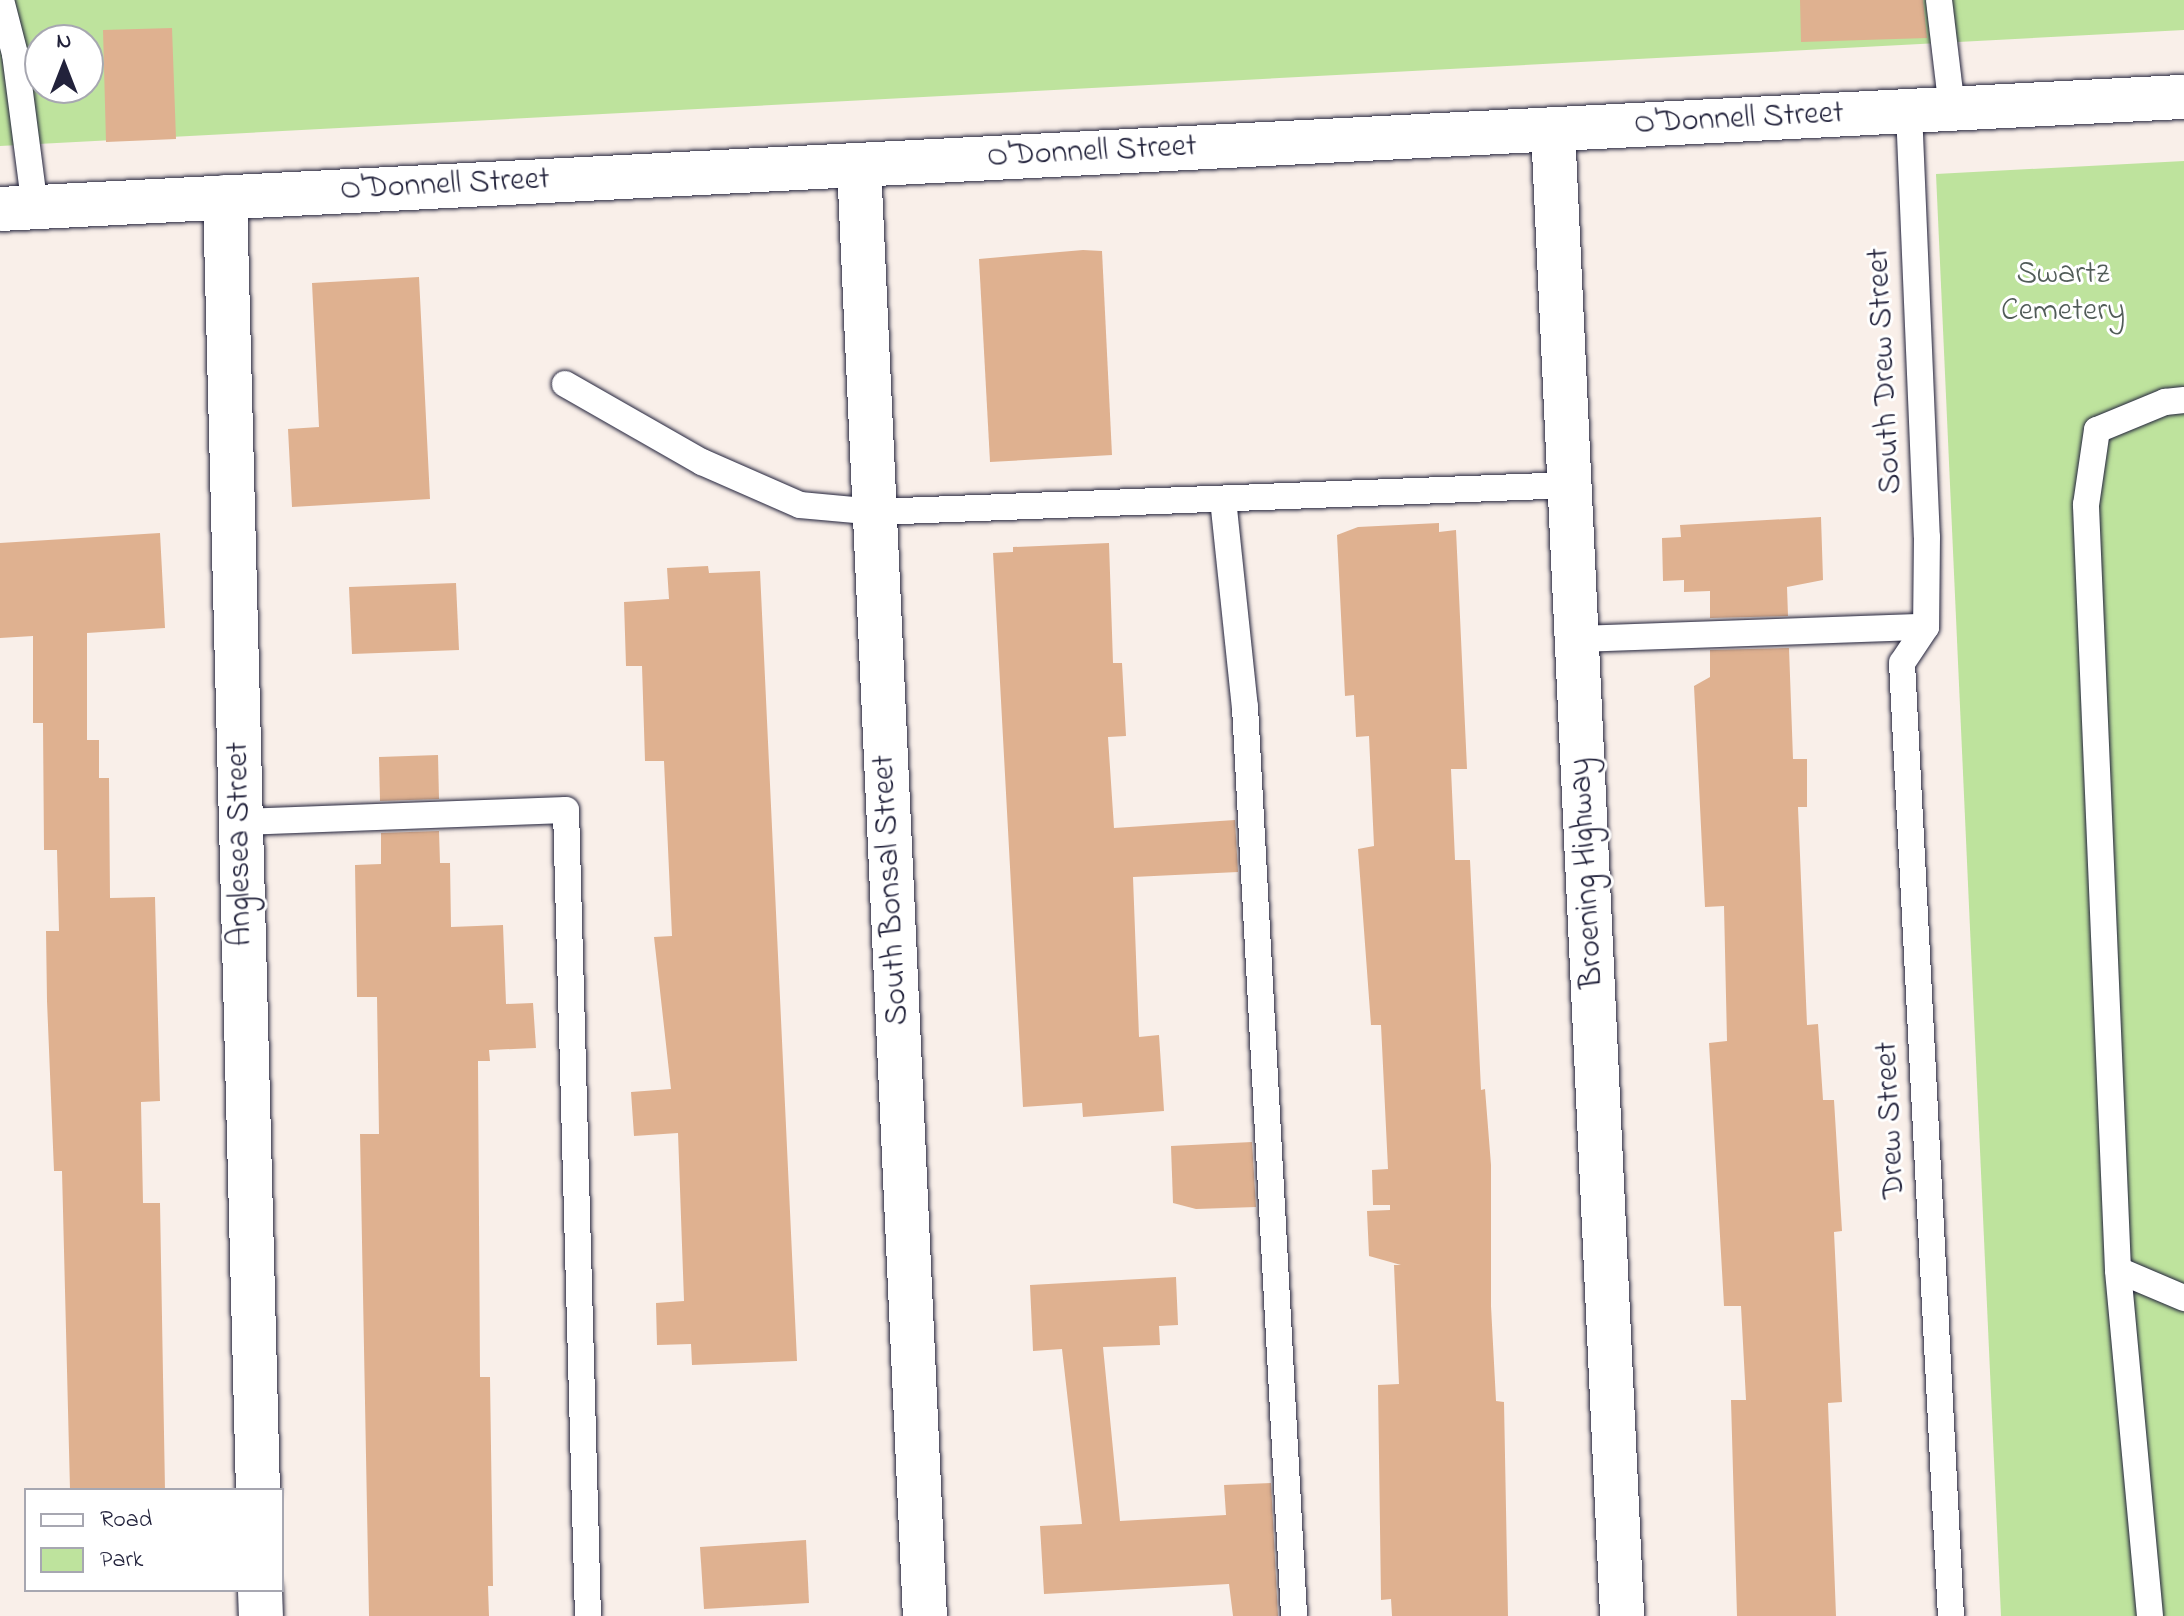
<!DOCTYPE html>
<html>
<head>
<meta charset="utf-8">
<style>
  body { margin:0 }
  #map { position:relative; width:2184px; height:1616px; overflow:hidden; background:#f9efe9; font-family:"Indie Flower",sans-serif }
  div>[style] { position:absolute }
  .green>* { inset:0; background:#bee39d }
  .building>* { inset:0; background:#dfb190 }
  .roads { filter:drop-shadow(0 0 2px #22223b) drop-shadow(0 0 2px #22223b) }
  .lane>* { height:26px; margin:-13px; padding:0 13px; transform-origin:13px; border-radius:13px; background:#fff }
  .street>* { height:44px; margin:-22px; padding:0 22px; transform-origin:22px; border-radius:22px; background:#fff }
  .secondary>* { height:44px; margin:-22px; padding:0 22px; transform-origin:22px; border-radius:22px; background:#fff }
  span { translate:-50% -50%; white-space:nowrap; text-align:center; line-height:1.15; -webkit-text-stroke:6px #fff; paint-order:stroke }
  .street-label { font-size:32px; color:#22223b }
  .park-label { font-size:32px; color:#515c58 }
  .legend { position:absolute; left:24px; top:1488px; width:260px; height:104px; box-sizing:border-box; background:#fff; border:2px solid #a7a7b1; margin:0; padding:10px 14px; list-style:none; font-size:24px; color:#22223b }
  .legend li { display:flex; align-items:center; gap:16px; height:40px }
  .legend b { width:40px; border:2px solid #a7a7b1 }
  .north { position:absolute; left:24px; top:24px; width:80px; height:80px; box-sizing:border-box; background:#fff; border:2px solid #a7a7b1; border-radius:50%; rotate:0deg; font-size:22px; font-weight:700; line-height:32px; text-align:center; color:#22223b }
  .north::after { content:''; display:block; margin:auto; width:28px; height:36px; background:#22223b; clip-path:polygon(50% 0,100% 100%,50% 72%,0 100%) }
</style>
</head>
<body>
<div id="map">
  <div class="green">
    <div style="clip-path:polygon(evenodd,0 0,2184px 0,2184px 30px,0 146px,0 0,40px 40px,88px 40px,88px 88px,40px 88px,40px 40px)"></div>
    <div style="clip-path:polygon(2184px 161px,2184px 1616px,2001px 1616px,1936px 174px)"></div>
  </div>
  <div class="building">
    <div style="clip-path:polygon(1800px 0,1923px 0,1927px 38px,1801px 42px)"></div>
    <div style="clip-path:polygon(172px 28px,176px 139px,106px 142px,103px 30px)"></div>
    <div style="clip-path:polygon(1083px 250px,1102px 251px,1112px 455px,990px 462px,979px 259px)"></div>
    <div style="clip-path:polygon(419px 277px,430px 499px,292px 507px,288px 429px,319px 427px,312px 283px)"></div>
    <div style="clip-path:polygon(1821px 517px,1823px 580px,1787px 587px,1788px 616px,1710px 618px,1710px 591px,1684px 592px,1684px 580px,1663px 581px,1662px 538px,1681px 537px,1680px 525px)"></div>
    <div style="clip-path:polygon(1439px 523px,1439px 532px,1456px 530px,1467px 769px,1451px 769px,1455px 860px,1470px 860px,1481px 1090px,1485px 1089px,1491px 1165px,1491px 1306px,1496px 1401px,1504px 1402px,1508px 1616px,1392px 1616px,1391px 1599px,1381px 1600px,1378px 1385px,1399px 1384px,1394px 1265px,1401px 1265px,1369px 1256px,1367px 1211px,1390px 1210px,1390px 1205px,1373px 1205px,1372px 1170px,1388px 1169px,1381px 1025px,1371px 1025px,1358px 849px,1374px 846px,1369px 736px,1356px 737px,1354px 695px,1345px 696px,1337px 535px,1358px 527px)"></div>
    <div style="clip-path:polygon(160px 533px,165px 628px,87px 633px,87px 740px,99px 740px,99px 778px,109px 778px,110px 898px,155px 897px,160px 1101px,141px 1102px,143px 1203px,160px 1203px,165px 1490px,70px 1490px,62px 1171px,54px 1171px,47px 1001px,46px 931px,59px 931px,57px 850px,44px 850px,43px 723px,33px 723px,33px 636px,0 638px,0 543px)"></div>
    <div style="clip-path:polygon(1109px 543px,1113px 663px,1122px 663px,1126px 736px,1108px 737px,1114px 828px,1235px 820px,1238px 872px,1133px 877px,1139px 1037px,1159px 1035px,1164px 1111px,1083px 1117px,1082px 1103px,1023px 1107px,993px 553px,1013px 552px,1013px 547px)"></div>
    <div style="clip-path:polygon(708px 566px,709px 573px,760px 571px,797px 1361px,692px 1365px,691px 1344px,657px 1345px,656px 1303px,684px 1301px,678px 1133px,634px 1136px,631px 1092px,671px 1089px,654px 937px,672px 936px,664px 761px,645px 761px,642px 666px,626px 666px,624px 602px,669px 599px,667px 568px)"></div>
    <div style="clip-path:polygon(456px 583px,459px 650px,352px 654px,349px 587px)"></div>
    <div style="clip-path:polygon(1789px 648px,1793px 759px,1807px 759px,1807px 807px,1798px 807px,1807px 1025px,1818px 1024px,1823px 1100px,1834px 1100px,1842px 1231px,1834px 1232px,1842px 1402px,1828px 1403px,1836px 1616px,1737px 1616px,1731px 1400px,1746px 1400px,1741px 1306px,1724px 1306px,1709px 1043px,1727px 1041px,1724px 906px,1705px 907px,1694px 686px,1710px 677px,1710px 650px)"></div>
    <div style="clip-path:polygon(438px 755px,439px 799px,380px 801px,379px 757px)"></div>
    <div style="clip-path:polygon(439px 831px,440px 863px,450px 863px,451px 927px,503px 925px,506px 1004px,533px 1003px,536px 1048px,489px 1050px,490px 1061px,478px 1061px,480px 1377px,490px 1377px,493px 1586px,488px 1586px,489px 1616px,369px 1616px,360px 1134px,379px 1134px,377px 997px,357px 997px,355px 865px,381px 864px,381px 833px)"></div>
    <div style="clip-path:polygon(1252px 1142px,1256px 1207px,1196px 1209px,1173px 1203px,1171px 1146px)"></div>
    <div style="clip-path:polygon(1176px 1277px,1178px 1325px,1159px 1326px,1160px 1345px,1103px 1347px,1120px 1521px,1226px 1515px,1224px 1485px,1271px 1483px,1278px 1616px,1233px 1616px,1229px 1584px,1044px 1594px,1040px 1526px,1082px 1524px,1062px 1349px,1033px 1351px,1030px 1285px)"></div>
    <div style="clip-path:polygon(806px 1540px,809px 1603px,704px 1609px,700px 1547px)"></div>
  </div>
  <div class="roads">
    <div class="lane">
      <div style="left:1px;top:0;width:56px;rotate:75.5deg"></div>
      <div style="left:15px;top:54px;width:154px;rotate:82.6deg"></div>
      <div style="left:1939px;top:0;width:110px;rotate:83.2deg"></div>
      <div style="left:1909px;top:111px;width:426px;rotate:87.6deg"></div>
      <div style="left:1927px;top:537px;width:90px;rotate:90.6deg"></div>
      <div style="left:565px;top:384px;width:158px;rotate:29.7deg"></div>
      <div style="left:702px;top:462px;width:107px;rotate:23.7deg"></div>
      <div style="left:800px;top:505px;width:75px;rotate:5.3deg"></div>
      <div style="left:875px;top:512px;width:696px;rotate:-2.22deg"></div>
      <div style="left:1223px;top:499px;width:209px;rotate:84deg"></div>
      <div style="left:1245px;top:707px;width:910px;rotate:86.91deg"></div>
      <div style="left:1926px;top:627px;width:43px;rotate:123.7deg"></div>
      <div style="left:1902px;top:663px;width:954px;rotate:87.06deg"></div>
      <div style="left:1577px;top:639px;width:349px;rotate:-2deg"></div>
      <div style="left:241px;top:822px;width:325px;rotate:-2.1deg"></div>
      <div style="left:566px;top:810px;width:806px;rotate:88.44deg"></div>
      <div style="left:2118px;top:1270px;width:72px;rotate:23deg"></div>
      <div style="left:2150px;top:1616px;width:347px;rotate:-95.3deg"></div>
      <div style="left:2118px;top:1270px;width:766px;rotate:-92.4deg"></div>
      <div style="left:2086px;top:505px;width:76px;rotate:-81.7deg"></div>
      <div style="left:2097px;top:430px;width:74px;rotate:-22.4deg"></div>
      <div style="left:2165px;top:402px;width:19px;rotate:-6deg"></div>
    </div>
    <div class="street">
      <div style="left:859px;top:165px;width:1453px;rotate:87.4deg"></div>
      <div style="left:225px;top:197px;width:1293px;rotate:88.54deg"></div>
      <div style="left:260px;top:1590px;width:26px;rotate:88deg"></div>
    </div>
    <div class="secondary">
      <div style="left:1553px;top:129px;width:1489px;rotate:87.34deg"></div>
      <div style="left:0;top:209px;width:2187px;rotate:-2.94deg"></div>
    </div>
  </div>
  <div class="street-label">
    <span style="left:1739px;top:120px;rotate:-3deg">O'Donnell Street</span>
    <span style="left:1092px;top:153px;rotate:-3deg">O'Donnell Street</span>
    <span style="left:445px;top:186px;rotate:-3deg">O'Donnell Street</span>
    <span style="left:1886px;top:371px;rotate:-93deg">South Drew Street</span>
    <span style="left:241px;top:844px;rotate:-91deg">Anglesea Street</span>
    <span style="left:1588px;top:873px;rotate:-93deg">Broening Highway</span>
    <span style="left:892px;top:890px;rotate:-93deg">South Bonsal Street</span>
    <span style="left:1892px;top:1120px;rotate:-93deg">Drew Street</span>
  </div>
  <div class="park-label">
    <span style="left:2063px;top:294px">Swartz<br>Cemetery</span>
  </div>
  <ul class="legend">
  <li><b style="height:10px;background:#fff"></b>Road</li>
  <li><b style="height:22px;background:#bee39d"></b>Park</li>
  </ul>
  <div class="north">N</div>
</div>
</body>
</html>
